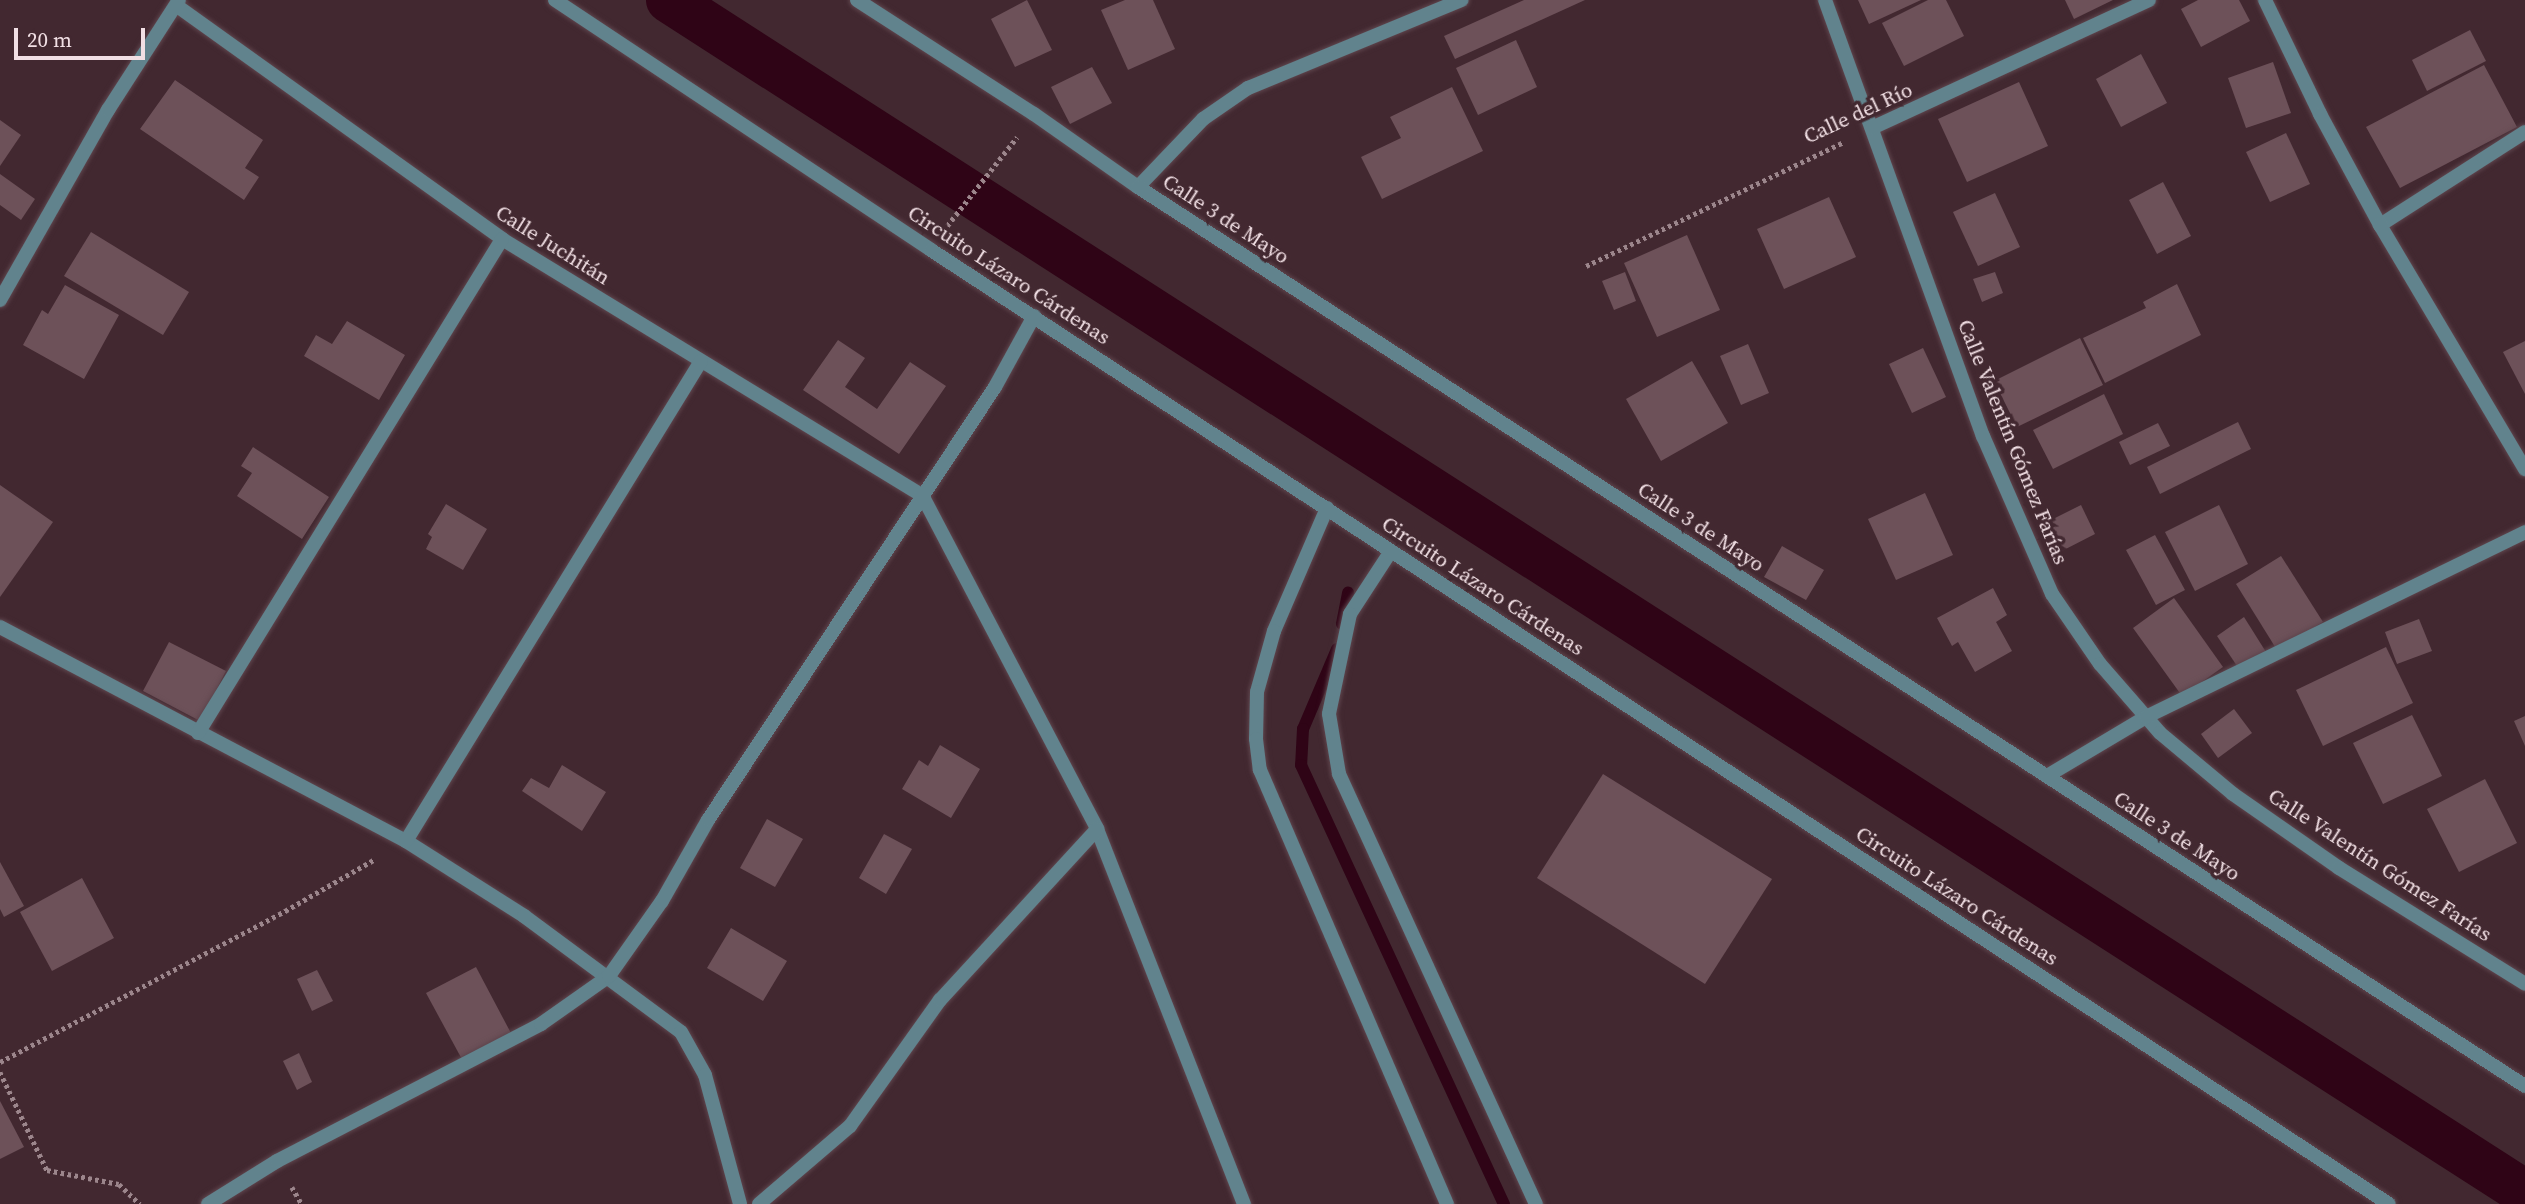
<!DOCTYPE html>
<html>
<head>
<meta charset="utf-8">
<style>
  body { margin:0 }
  #map { position:relative; width:2525px; height:1204px; overflow:hidden; background:#422830; font-family:"Source Serif 4",serif }
  div>[style] { position:absolute }
  .stream>* { height:12px; margin:-6px; padding:0 6px; transform-origin:6px; border-radius:6px; background:#2f0416 }
  .canal>* { height:46px; margin:-23px; padding:0 23px; transform-origin:23px; border-radius:23px; background:#2f0416 }
  .building>* { inset:0; background:#6d5159 }
  .path>* { height:4.5px; margin-top:-2.25px; transform-origin:0; background:repeating-linear-gradient(90deg,#9c868c 0 3.5px,transparent 0 7px) }
  .roads { filter:drop-shadow(0 0 2px #5e454d) drop-shadow(0 0 2px #5e454d) }
  .service>* { height:14px; margin:-7px; padding:0 7px; transform-origin:7px; border-radius:7px; background:#61838d }
  .minor>* { height:14px; margin:-7px; padding:0 7px; transform-origin:7px; border-radius:7px; background:#61838d }
  .tertiary>* { height:14px; margin:-7px; padding:0 7px; transform-origin:7px; border-radius:7px; background:#61838d }
  span { translate:-50% -50%; white-space:nowrap; text-align:center; line-height:1.15; -webkit-text-stroke:7px #422830; paint-order:stroke }
  .street-label { font-size:21px; color:#f1dfe4 }
  .scale { position:absolute; left:14px; top:28px; width:131px; height:32px; box-sizing:border-box; border:4px solid #f1dfe4; border-top:0; padding-left:9px; font-size:21px; line-height:24px; white-space:nowrap; color:#f1dfe4; -webkit-text-stroke:5px #422830; paint-order:stroke }
</style>
</head>
<body>
<div id="map">
  <div class="stream">
    <div style="left:1342px;top:624px;width:32px;rotate:-79deg"></div>
    <div style="left:1337px;top:649px;width:87px;rotate:113deg"></div>
    <div style="left:1303px;top:729px;width:36px;rotate:93deg"></div>
    <div style="left:1301px;top:765px;width:484px;rotate:65.2deg"></div>
  </div>
  <div class="canal">
    <div style="left:669px;top:0;width:2206px;rotate:32.73deg"></div>
  </div>
  <div class="building">
    <div style="clip-path:polygon(1027px 0,1052px 50px,1015px 67px,991px 19px)"></div>
    <div style="clip-path:polygon(1125px 0,1153px 0,1175px 49px,1128px 70px,1101px 10px)"></div>
    <div style="clip-path:polygon(1524px 0,1585px 0,1455px 59px,1444px 36px)"></div>
    <div style="clip-path:polygon(1858px 0,1921px 0,1869px 24px)"></div>
    <div style="clip-path:polygon(1928px 0,1946px 0,1964px 36px,1904px 66px,1882px 23px)"></div>
    <div style="clip-path:polygon(2065px 0,2113px 0,2074px 19px)"></div>
    <div style="clip-path:polygon(2198px 0,2239px 0,2250px 21px,2201px 47px,2181px 9px)"></div>
    <div style="clip-path:polygon(2470px 30px,2486px 61px,2427px 91px,2412px 60px)"></div>
    <div style="clip-path:polygon(1516px 40px,1537px 87px,1478px 115px,1456px 68px)"></div>
    <div style="clip-path:polygon(2141px 54px,2167px 103px,2121px 127px,2096px 79px)"></div>
    <div style="clip-path:polygon(2273px 62px,2291px 113px,2246px 128px,2228px 78px)"></div>
    <div style="clip-path:polygon(2484px 65px,2517px 127px,2400px 188px,2366px 127px)"></div>
    <div style="clip-path:polygon(1092px 67px,1112px 103px,1070px 124px,1051px 87px)"></div>
    <div style="clip-path:polygon(175px 80px,263px 140px,245px 168px,259px 177px,244px 200px,140px 129px)"></div>
    <div style="clip-path:polygon(2019px 82px,2048px 146px,1967px 182px,1938px 119px)"></div>
    <div style="clip-path:polygon(1452px 87px,1483px 151px,1382px 199px,1361px 157px,1401px 138px,1390px 117px)"></div>
    <div style="clip-path:polygon(0 120px,21px 135px,0 166px)"></div>
    <div style="clip-path:polygon(2286px 133px,2310px 184px,2270px 202px,2246px 152px)"></div>
    <div style="clip-path:polygon(0 174px,35px 199px,21px 220px,0 205px)"></div>
    <div style="clip-path:polygon(2163px 182px,2191px 236px,2157px 254px,2129px 200px)"></div>
    <div style="clip-path:polygon(1995px 193px,2020px 247px,1978px 266px,1953px 212px)"></div>
    <div style="clip-path:polygon(1829px 197px,1856px 257px,1784px 289px,1757px 229px)"></div>
    <div style="clip-path:polygon(91px 232px,189px 292px,163px 335px,64px 276px)"></div>
    <div style="clip-path:polygon(1687px 235px,1720px 310px,1657px 337px,1624px 263px)"></div>
    <div style="clip-path:polygon(1625px 272px,1636px 301px,1614px 310px,1602px 281px)"></div>
    <div style="clip-path:polygon(1995px 272px,2003px 293px,1982px 302px,1973px 279px)"></div>
    <div style="clip-path:polygon(2177px 284px,2201px 335px,2105px 383px,2083px 338px,2146px 308px,2143px 302px)"></div>
    <div style="clip-path:polygon(65px 285px,119px 315px,84px 379px,23px 345px,42px 310px,48px 314px)"></div>
    <div style="clip-path:polygon(347px 321px,405px 355px,379px 400px,304px 356px,316px 335px,332px 344px)"></div>
    <div style="clip-path:polygon(2080px 338px,2103px 385px,2017px 427px,1994px 381px)"></div>
    <div style="clip-path:polygon(838px 340px,865px 358px,845px 387px,877px 409px,910px 362px,946px 386px,899px 454px,803px 390px)"></div>
    <div style="clip-path:polygon(2525px 341px,2525px 394px,2503px 352px)"></div>
    <div style="clip-path:polygon(1748px 344px,1769px 393px,1741px 405px,1720px 356px)"></div>
    <div style="clip-path:polygon(1923px 348px,1946px 397px,1912px 413px,1889px 364px)"></div>
    <div style="clip-path:polygon(1692px 361px,1728px 423px,1661px 461px,1626px 399px)"></div>
    <div style="clip-path:polygon(2104px 394px,2123px 434px,2053px 469px,2033px 430px)"></div>
    <div style="clip-path:polygon(2238px 422px,2251px 449px,2160px 494px,2147px 467px)"></div>
    <div style="clip-path:polygon(2158px 423px,2170px 446px,2130px 465px,2119px 442px)"></div>
    <div style="clip-path:polygon(253px 447px,329px 497px,302px 539px,237px 496px,252px 473px,241px 466px)"></div>
    <div style="clip-path:polygon(0 485px,53px 522px,0 597px)"></div>
    <div style="clip-path:polygon(1925px 493px,1953px 555px,1896px 580px,1868px 519px)"></div>
    <div style="clip-path:polygon(446px 504px,487px 529px,463px 570px,426px 549px,432px 537px,428px 534px)"></div>
    <div style="clip-path:polygon(2081px 505px,2095px 534px,2056px 554px,2041px 525px)"></div>
    <div style="clip-path:polygon(2219px 505px,2248px 564px,2195px 591px,2165px 532px)"></div>
    <div style="clip-path:polygon(2155px 535px,2185px 590px,2156px 605px,2126px 550px)"></div>
    <div style="clip-path:polygon(1782px 546px,1824px 570px,1806px 600px,1764px 577px)"></div>
    <div style="clip-path:polygon(2281px 556px,2323px 622px,2277px 650px,2236px 584px)"></div>
    <div style="clip-path:polygon(1993px 588px,2007px 615px,1996px 622px,2012px 651px,1975px 672px,1958px 642px,1952px 646px,1937px 618px)"></div>
    <div style="clip-path:polygon(2174px 598px,2223px 667px,2182px 696px,2133px 628px)"></div>
    <div style="clip-path:polygon(2244px 617px,2266px 652px,2239px 669px,2217px 636px)"></div>
    <div style="clip-path:polygon(2419px 619px,2432px 651px,2397px 664px,2385px 632px)"></div>
    <div style="clip-path:polygon(169px 642px,226px 671px,200px 721px,143px 691px)"></div>
    <div style="clip-path:polygon(2386px 647px,2413px 703px,2323px 746px,2296px 690px)"></div>
    <div style="clip-path:polygon(2234px 709px,2252px 733px,2218px 758px,2201px 734px)"></div>
    <div style="clip-path:polygon(2412px 715px,2442px 776px,2383px 804px,2353px 743px)"></div>
    <div style="clip-path:polygon(2525px 716px,2525px 746px,2514px 721px)"></div>
    <div style="clip-path:polygon(940px 745px,980px 769px,951px 818px,902px 789px,919px 760px,928px 766px)"></div>
    <div style="clip-path:polygon(562px 765px,606px 792px,582px 831px,522px 791px,531px 778px,549px 788px)"></div>
    <div style="clip-path:polygon(1603px 774px,1772px 879px,1705px 984px,1537px 878px)"></div>
    <div style="clip-path:polygon(2485px 779px,2517px 843px,2459px 872px,2427px 809px)"></div>
    <div style="clip-path:polygon(767px 819px,803px 839px,775px 887px,740px 868px)"></div>
    <div style="clip-path:polygon(884px 834px,912px 849px,886px 894px,859px 878px)"></div>
    <div style="clip-path:polygon(0 862px,24px 906px,4px 917px,0 909px)"></div>
    <div style="clip-path:polygon(82px 878px,114px 938px,52px 971px,20px 912px)"></div>
    <div style="clip-path:polygon(731px 928px,787px 961px,763px 1001px,707px 968px)"></div>
    <div style="clip-path:polygon(476px 967px,513px 1037px,464px 1063px,426px 993px)"></div>
    <div style="clip-path:polygon(317px 970px,333px 1001px,312px 1011px,297px 979px)"></div>
    <div style="clip-path:polygon(299px 1053px,312px 1082px,297px 1090px,283px 1061px)"></div>
    <div style="clip-path:polygon(0 1101px,24px 1147px,0 1159px)"></div>
  </div>
  <div class="path">
    <div style="left:947px;top:226px;width:113px;rotate:-51.8deg"></div>
    <div style="left:1586px;top:266px;width:286px;rotate:-25.7deg"></div>
    <div style="left:0;top:1062px;width:323px;rotate:-27.9deg"></div>
    <div style="left:285px;top:911px;width:104px;rotate:-30deg"></div>
    <div style="left:0;top:1072px;width:109px;rotate:64.4deg"></div>
    <div style="left:47px;top:1170px;width:73px;rotate:11deg"></div>
    <div style="left:119px;top:1184px;width:29px;rotate:44deg"></div>
    <div style="left:292px;top:1187px;width:20px;rotate:60deg"></div>
  </div>
  <div class="roads">
    <div class="service">
      <div style="left:2380px;top:225px;width:172px;rotate:-32.7deg"></div>
    </div>
    <div class="minor">
      <div style="left:1825px;top:0;width:464px;rotate:70.1deg"></div>
      <div style="left:1983px;top:436px;width:172px;rotate:66.4deg"></div>
      <div style="left:2052px;top:594px;width:85px;rotate:55.6deg"></div>
      <div style="left:2100px;top:664px;width:91px;rotate:49deg"></div>
      <div style="left:2160px;top:733px;width:95px;rotate:39.9deg"></div>
      <div style="left:2233px;top:794px;width:129px;rotate:34.9deg"></div>
      <div style="left:2339px;top:868px;width:219px;rotate:31.9deg"></div>
      <div style="left:2265px;top:0;width:127px;rotate:64.2deg"></div>
      <div style="left:2320px;top:114px;width:126px;rotate:61.6deg"></div>
      <div style="left:2380px;top:225px;width:284px;rotate:59.3deg"></div>
      <div style="left:177px;top:6px;width:400px;rotate:35.6deg"></div>
      <div style="left:502px;top:239px;width:492px;rotate:31.4deg"></div>
      <div style="left:922px;top:495px;width:377px;rotate:62.3deg"></div>
      <div style="left:1097px;top:829px;width:403px;rotate:68.6deg"></div>
      <div style="left:1872px;top:128px;width:305px;rotate:-24.8deg"></div>
      <div style="left:1138px;top:187px;width:94px;rotate:-46.3deg"></div>
      <div style="left:1203px;top:119px;width:55px;rotate:-34.6deg"></div>
      <div style="left:1248px;top:88px;width:231px;rotate:-22.4deg"></div>
      <div style="left:0;top:300px;width:219px;rotate:-60.4deg"></div>
      <div style="left:108px;top:110px;width:131px;rotate:-57.2deg"></div>
      <div style="left:1327px;top:508px;width:134px;rotate:113.3deg"></div>
      <div style="left:1274px;top:631px;width:63px;rotate:105.6deg"></div>
      <div style="left:1257px;top:692px;width:47px;rotate:91.2deg"></div>
      <div style="left:1256px;top:739px;width:31px;rotate:83deg"></div>
      <div style="left:1260px;top:770px;width:473px;rotate:66.7deg"></div>
      <div style="left:1391px;top:551px;width:75px;rotate:123.1deg"></div>
      <div style="left:1350px;top:614px;width:102px;rotate:101.9deg"></div>
      <div style="left:1329px;top:714px;width:61px;rotate:80.5deg"></div>
      <div style="left:1339px;top:774px;width:473px;rotate:65.4deg"></div>
      <div style="left:0;top:627px;width:459px;rotate:27.8deg"></div>
      <div style="left:406px;top:841px;width:140px;rotate:32.4deg"></div>
      <div style="left:524px;top:916px;width:195px;rotate:36.5deg"></div>
      <div style="left:681px;top:1032px;width:49px;rotate:60.8deg"></div>
      <div style="left:705px;top:1075px;width:134px;rotate:74.8deg"></div>
      <div style="left:198px;top:733px;width:580px;rotate:-58.39deg"></div>
      <div style="left:2047px;top:776px;width:115px;rotate:-30.8deg"></div>
      <div style="left:2146px;top:717px;width:422px;rotate:-26deg"></div>
      <div style="left:406px;top:841px;width:563px;rotate:-58.43deg"></div>
      <div style="left:208px;top:1204px;width:81px;rotate:-31.9deg"></div>
      <div style="left:277px;top:1161px;width:297px;rotate:-27.4deg"></div>
      <div style="left:541px;top:1024px;width:83px;rotate:-35.2deg"></div>
      <div style="left:609px;top:976px;width:92px;rotate:-54.8deg"></div>
      <div style="left:662px;top:901px;width:93px;rotate:-60.4deg"></div>
      <div style="left:708px;top:820px;width:519px;rotate:-56.46deg"></div>
      <div style="left:995px;top:387px;width:81px;rotate:-61.2deg"></div>
      <div style="left:759px;top:1204px;width:120px;rotate:-40.6deg"></div>
      <div style="left:850px;top:1126px;width:155px;rotate:-54.5deg"></div>
      <div style="left:940px;top:1000px;width:232px;rotate:-47.4deg"></div>
    </div>
    <div class="tertiary">
      <div style="left:555px;top:0;width:452px;rotate:33.6deg"></div>
      <div style="left:931px;top:250px;width:1742px;rotate:33.2deg"></div>
      <div style="left:857px;top:0;width:211px;rotate:32.8deg"></div>
      <div style="left:1034px;top:114px;width:127px;rotate:35.1deg"></div>
      <div style="left:1138px;top:187px;width:1653px;rotate:32.95deg"></div>
    </div>
  </div>
  <div class="street-label">
    <span style="left:1858px;top:113px;rotate:-25deg">Calle del Río</span>
    <span style="left:1226px;top:219px;rotate:33deg">Calle 3 de Mayo</span>
    <span style="left:553px;top:245px;rotate:32deg">Calle Juchitán</span>
    <span style="left:1009px;top:275px;rotate:33deg">Circuito Lázaro Cárdenas</span>
    <span style="left:2013px;top:442px;rotate:68deg">Calle Valentín Gómez Farías</span>
    <span style="left:1701px;top:527px;rotate:33deg">Calle 3 de Mayo</span>
    <span style="left:1483px;top:586px;rotate:33deg">Circuito Lázaro Cárdenas</span>
    <span style="left:2177px;top:836px;rotate:33deg">Calle 3 de Mayo</span>
    <span style="left:2380px;top:865px;rotate:33deg">Calle Valentín Gómez Farías</span>
    <span style="left:1957px;top:896px;rotate:33deg">Circuito Lázaro Cárdenas</span>
  </div>
  <div class="scale">20 m</div>
</div>
</body>
</html>
